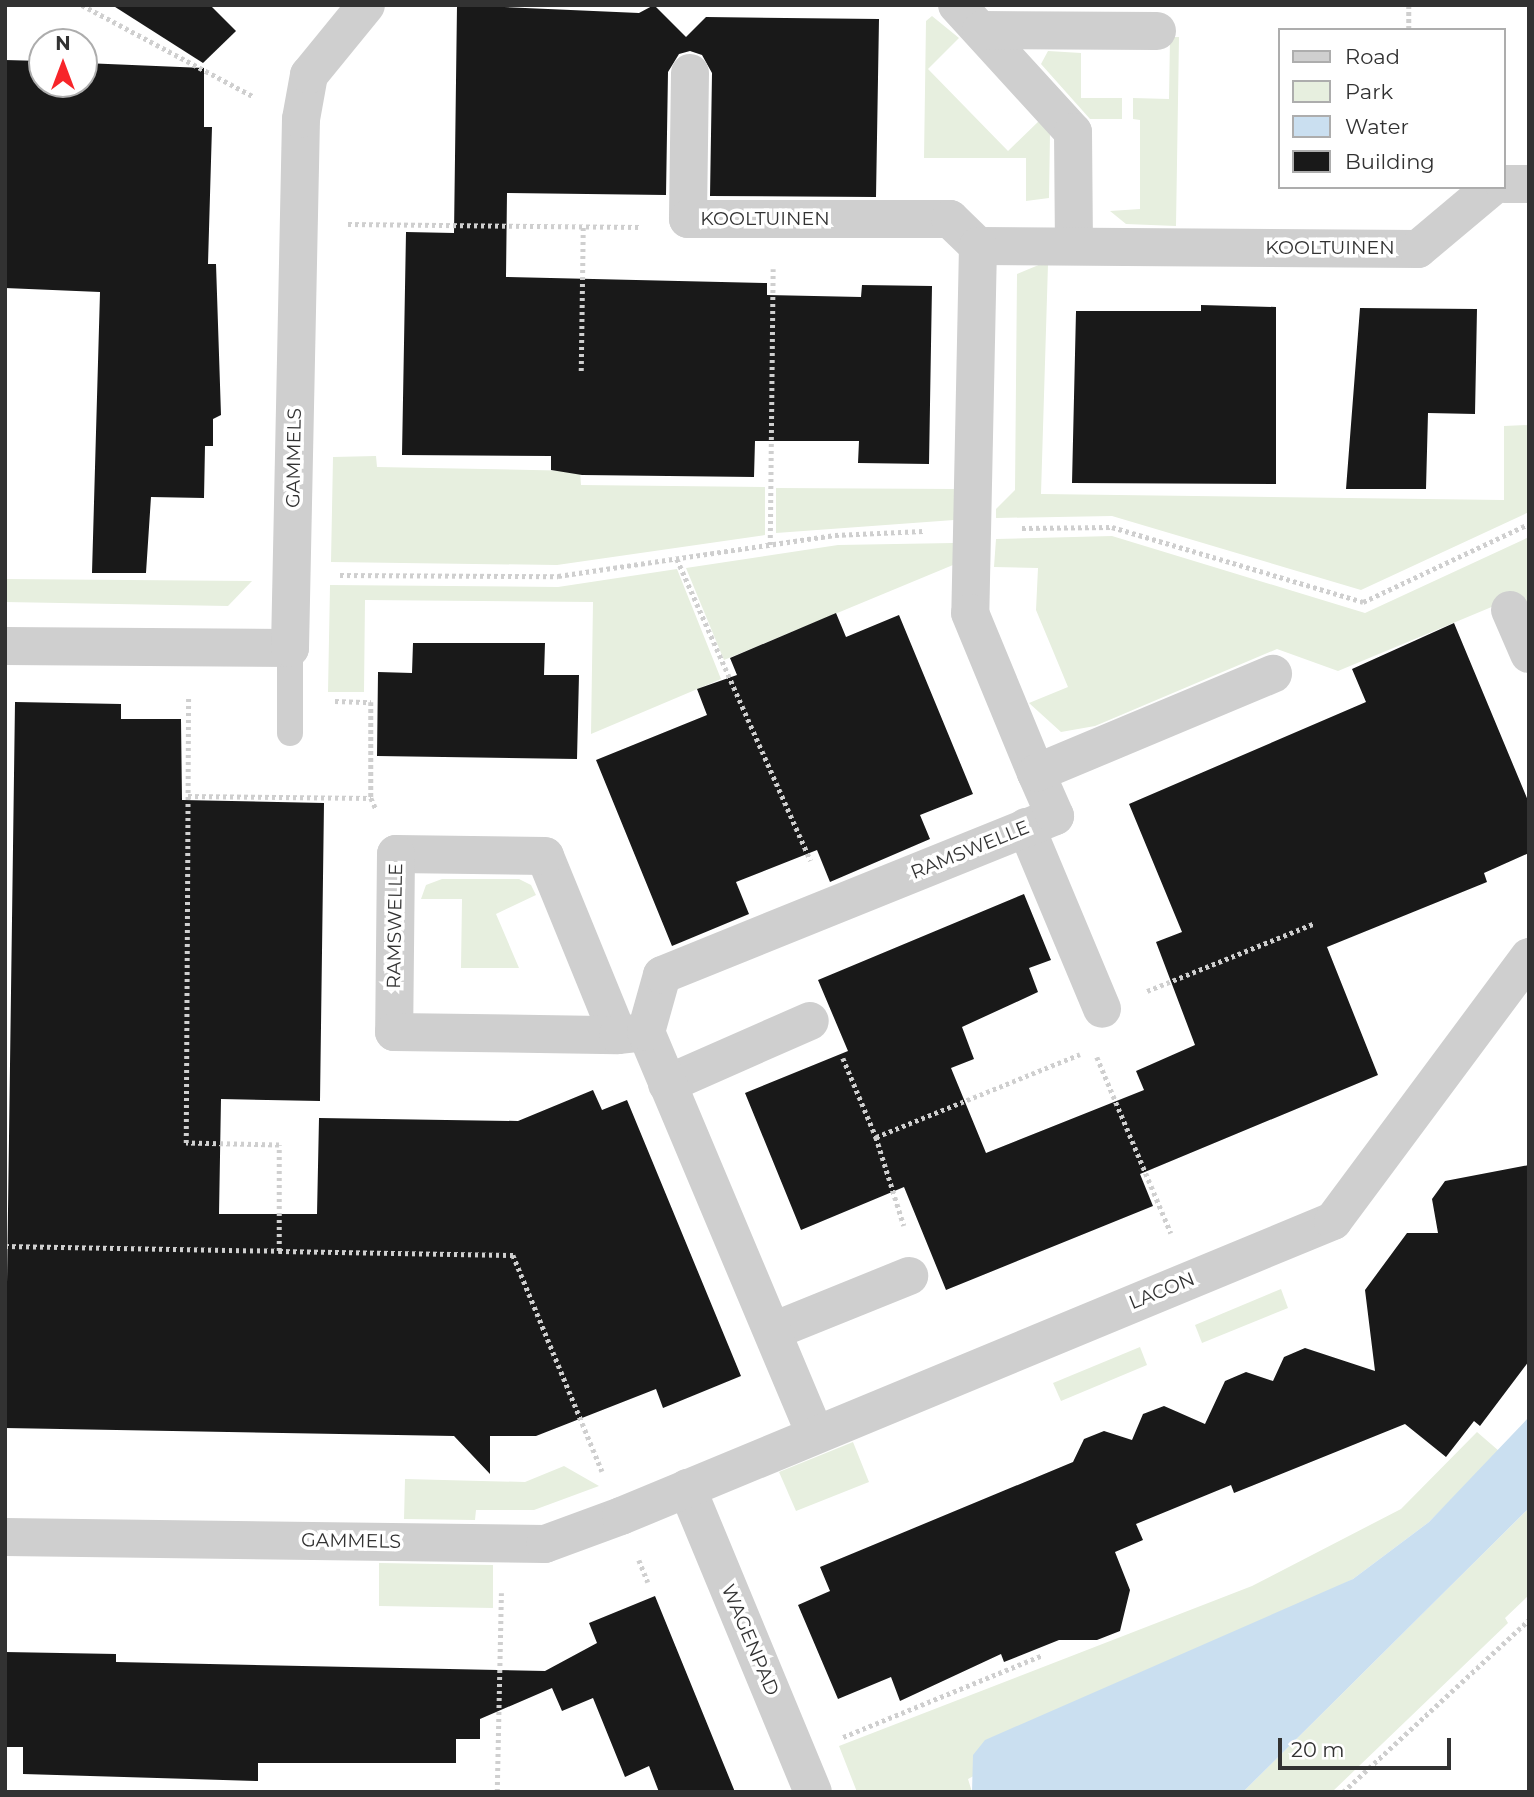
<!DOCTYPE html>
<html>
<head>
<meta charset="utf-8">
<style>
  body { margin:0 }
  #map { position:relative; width:1534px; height:1797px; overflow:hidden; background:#fff; font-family:Montserrat,sans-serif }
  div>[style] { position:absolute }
  .green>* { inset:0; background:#e7efdf }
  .water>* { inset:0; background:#cadff0 }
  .building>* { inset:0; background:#191919 }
  .path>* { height:4.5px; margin-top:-2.25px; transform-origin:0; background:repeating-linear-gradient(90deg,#cfcfcf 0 3.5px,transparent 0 7px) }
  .lane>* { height:26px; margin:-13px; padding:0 13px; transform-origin:13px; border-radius:13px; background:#cfcfcf }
  .street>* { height:38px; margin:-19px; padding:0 19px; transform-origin:19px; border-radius:19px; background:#cfcfcf }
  span { translate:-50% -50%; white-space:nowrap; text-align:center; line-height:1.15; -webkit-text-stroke:7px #fff; paint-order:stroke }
  .street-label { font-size:19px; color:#323232 }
  .frame { position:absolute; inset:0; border:7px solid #323232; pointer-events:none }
  .legend { position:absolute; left:1278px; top:28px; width:228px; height:161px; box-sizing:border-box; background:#fff; border:2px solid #adadad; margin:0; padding:9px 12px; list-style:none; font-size:21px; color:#323232 }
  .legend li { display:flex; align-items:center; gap:14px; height:35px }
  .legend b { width:35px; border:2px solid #adadad }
  .north { position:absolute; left:28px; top:28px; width:70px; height:70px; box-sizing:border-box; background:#fff; border:2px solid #adadad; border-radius:50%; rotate:0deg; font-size:19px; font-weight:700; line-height:28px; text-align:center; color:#323232 }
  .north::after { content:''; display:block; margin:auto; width:24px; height:32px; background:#f7252a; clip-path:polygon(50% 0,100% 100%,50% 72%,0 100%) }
  .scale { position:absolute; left:1278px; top:1738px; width:173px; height:32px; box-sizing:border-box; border:4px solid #323232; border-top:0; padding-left:9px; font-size:21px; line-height:24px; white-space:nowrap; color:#323232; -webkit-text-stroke:5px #fff; paint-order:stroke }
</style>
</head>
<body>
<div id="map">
  <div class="green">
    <div style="clip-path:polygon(932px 16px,959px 38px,928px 69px,1008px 151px,1040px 120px,1050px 133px,1049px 198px,1026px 201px,1026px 158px,924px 158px,926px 21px)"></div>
    <div style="clip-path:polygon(1170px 37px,1179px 37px,1176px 226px,1126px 224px,1110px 211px,1140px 209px,1140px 120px,1133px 119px,1133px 98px,1169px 99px)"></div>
    <div style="clip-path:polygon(1048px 51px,1081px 53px,1081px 98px,1122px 98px,1122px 119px,1090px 119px,1041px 64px)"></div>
    <div style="clip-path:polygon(1041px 264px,1048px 264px,1041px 494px,1504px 500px,1504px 426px,1529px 425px,1529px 512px,1361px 590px,1112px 516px,996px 518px,996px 509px,1015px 490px,1017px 274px)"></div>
    <div style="clip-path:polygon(376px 456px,377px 467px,580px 471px,581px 485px,765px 487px,765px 535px,557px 565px,331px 562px,333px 457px)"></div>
    <div style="clip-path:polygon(776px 488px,955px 489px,954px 520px,776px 533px)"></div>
    <div style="clip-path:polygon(1112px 536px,1365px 613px,1529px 537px,1529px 618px,1494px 606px,1338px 671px,1277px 649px,1095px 726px,1061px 732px,1029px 703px,1068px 687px,1036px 610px,1038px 568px,994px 567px,996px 539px)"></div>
    <div style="clip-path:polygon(953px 543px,953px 565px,724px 660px,686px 568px,838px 545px)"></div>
    <div style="clip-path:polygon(677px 569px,721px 679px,591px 734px,593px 602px,365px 600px,364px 692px,328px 692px,330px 585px,558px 587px)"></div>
    <div style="clip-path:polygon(5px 579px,252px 581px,228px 606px,5px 602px)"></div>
    <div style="clip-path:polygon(442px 879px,519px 879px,531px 885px,536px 895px,496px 914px,519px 968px,461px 968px,462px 899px,421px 899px,426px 885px)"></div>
    <div style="clip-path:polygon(1281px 1289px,1288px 1308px,1202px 1343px,1195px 1325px)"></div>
    <div style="clip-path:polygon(1140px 1347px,1147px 1365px,1061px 1401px,1053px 1383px)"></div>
    <div style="clip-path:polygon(1477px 1432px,1499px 1451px,1429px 1522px,1353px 1579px,968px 1779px,972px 1792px,857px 1792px,839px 1746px,1252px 1586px,1401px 1509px)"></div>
    <div style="clip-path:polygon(853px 1442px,869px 1482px,796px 1511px,779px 1472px)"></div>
    <div style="clip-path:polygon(564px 1466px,599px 1486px,534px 1510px,476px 1510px,475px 1520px,404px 1519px,405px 1479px,525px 1482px)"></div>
    <div style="clip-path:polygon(1529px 1508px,1529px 1595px,1505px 1618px,1508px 1623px,1332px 1792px,1243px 1792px)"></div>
    <div style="clip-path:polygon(379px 1563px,493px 1565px,493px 1608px,379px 1606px)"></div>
  </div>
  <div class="water">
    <div style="clip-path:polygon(1529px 1417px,1529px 1508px,1243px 1792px,972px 1792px,973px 1755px,985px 1740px,1353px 1579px,1429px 1522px)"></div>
  </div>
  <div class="building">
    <div style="clip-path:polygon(112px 5px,210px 5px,236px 31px,203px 63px)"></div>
    <div style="clip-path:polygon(457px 5px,639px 13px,654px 5px,686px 37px,706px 17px,879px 19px,876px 197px,710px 196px,712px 73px,702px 55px,690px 51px,679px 54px,668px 72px,666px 195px,507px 193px,506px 277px,767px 283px,767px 295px,861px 297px,862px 285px,932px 286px,929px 464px,858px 463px,859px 441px,755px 441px,754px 477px,582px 475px,551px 470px,551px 456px,402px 455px,406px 232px,454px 233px)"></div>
    <div style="clip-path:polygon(5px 60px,42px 61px,42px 84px,84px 84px,84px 63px,204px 68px,204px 127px,212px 127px,208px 264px,216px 264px,221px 415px,213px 419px,213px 446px,205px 446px,204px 498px,151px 497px,146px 573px,92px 573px,100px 292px,5px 288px)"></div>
    <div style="clip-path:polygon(1201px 305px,1276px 307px,1276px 484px,1072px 483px,1076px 311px,1201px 311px)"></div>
    <div style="clip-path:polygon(1360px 308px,1477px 309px,1475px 414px,1428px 413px,1426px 489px,1346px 489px)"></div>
    <div style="clip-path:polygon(836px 613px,846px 637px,899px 615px,973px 794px,920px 815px,930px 839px,830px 882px,817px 850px,736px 882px,749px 914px,672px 946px,596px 760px,707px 715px,697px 689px,737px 675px,730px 658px)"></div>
    <div style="clip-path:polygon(1454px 623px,1529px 803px,1529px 853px,1484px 873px,1487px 882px,1327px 947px,1378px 1075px,1140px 1174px,1153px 1206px,946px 1290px,904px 1187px,801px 1230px,745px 1093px,848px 1051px,818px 980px,1024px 894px,1051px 960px,1029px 968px,1038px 992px,962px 1027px,974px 1059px,951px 1068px,986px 1153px,1144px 1090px,1136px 1071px,1195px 1045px,1156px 942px,1182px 932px,1129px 804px,1366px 702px,1352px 669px)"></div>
    <div style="clip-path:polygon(413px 643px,545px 643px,544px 675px,579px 675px,577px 759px,377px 756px,378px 672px,412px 673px)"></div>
    <div style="clip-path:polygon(15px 702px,121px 704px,121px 719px,181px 719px,182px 800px,324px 803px,320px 1101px,221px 1099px,219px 1214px,317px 1214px,319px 1118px,518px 1121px,593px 1090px,602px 1110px,627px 1100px,741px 1376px,663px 1408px,656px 1389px,536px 1436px,490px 1436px,490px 1474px,454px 1436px,5px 1428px)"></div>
    <div style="clip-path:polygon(1529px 1165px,1529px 1361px,1480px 1426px,1474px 1421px,1446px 1457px,1405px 1424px,1234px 1493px,1231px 1485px,1136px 1524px,1143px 1540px,1115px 1552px,1130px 1590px,1120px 1631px,1097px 1640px,1059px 1640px,1004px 1662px,1001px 1654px,900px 1701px,891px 1677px,838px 1699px,798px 1605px,830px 1591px,820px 1567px,1073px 1462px,1084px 1439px,1104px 1431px,1132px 1440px,1143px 1414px,1164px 1406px,1205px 1424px,1225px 1381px,1246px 1372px,1273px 1381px,1284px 1357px,1305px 1348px,1375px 1371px,1365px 1290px,1407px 1233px,1438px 1233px,1432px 1199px,1445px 1181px)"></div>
    <div style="clip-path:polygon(655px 1596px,735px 1792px,659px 1792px,649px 1766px,625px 1777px,593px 1698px,562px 1711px,552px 1688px,480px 1719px,480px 1739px,456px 1739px,456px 1763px,258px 1763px,258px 1781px,23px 1774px,23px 1747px,5px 1747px,5px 1652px,116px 1654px,116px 1662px,545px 1671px,597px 1643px,589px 1623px)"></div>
  </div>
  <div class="path">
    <div style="left:82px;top:5px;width:195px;rotate:28.1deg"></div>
    <div style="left:1409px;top:5px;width:25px;rotate:90deg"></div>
    <div style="left:348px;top:224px;width:292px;rotate:0.6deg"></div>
    <div style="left:581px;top:371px;width:144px;rotate:-89.2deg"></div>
    <div style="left:1022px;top:528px;width:90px;rotate:-0.6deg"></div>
    <div style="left:1112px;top:527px;width:262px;rotate:16.6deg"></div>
    <div style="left:1363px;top:602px;width:183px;rotate:-25.2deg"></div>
    <div style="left:770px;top:545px;width:276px;rotate:-89.4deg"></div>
    <div style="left:677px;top:559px;width:330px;rotate:66.1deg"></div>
    <div style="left:340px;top:575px;width:218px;rotate:0.3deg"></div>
    <div style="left:558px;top:576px;width:280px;rotate:-8.4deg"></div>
    <div style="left:835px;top:535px;width:88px;rotate:-2.6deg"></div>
    <div style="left:335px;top:701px;width:36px;rotate:2deg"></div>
    <div style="left:371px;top:702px;width:96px;rotate:90deg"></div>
    <div style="left:188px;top:796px;width:183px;rotate:0.6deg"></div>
    <div style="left:371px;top:798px;width:12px;rotate:66deg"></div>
    <div style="left:1147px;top:991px;width:181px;rotate:-22deg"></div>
    <div style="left:1097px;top:1057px;width:191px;rotate:67.2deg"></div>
    <div style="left:843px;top:1058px;width:86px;rotate:67.3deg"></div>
    <div style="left:876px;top:1137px;width:220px;rotate:-22.1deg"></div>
    <div style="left:876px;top:1137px;width:93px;rotate:72.5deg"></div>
    <div style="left:5px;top:1246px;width:274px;rotate:1deg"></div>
    <div style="left:279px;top:1251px;width:106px;rotate:-90deg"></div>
    <div style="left:279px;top:1145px;width:93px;rotate:-178.8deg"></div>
    <div style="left:186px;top:1143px;width:445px;rotate:-89.7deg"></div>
    <div style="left:279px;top:1251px;width:234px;rotate:1deg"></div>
    <div style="left:513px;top:1255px;width:234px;rotate:67.6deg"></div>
    <div style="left:639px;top:1560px;width:24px;rotate:68deg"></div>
    <div style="left:843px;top:1737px;width:216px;rotate:-22.3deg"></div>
    <div style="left:497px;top:1792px;width:199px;rotate:-88.8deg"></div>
    <div style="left:1343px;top:1792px;width:253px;rotate:-42.8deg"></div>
  </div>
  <div class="lane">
    <div style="left:290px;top:733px;width:85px;rotate:-90deg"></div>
  </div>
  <div class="street">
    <div style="left:957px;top:5px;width:172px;rotate:47.6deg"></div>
    <div style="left:1073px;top:132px;width:114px;rotate:89.5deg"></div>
    <div style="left:981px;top:30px;width:176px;rotate:0.3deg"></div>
    <div style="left:690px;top:73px;width:146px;rotate:90.8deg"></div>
    <div style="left:688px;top:219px;width:262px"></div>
    <div style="left:950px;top:219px;width:39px;rotate:44deg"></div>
    <div style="left:978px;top:246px;width:440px;rotate:0.4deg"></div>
    <div style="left:1418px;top:249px;width:97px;rotate:-40deg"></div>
    <div style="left:1504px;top:184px;width:25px"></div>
    <div style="left:978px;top:246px;width:367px;rotate:91.2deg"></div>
    <div style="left:970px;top:613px;width:173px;rotate:67.6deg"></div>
    <div style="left:1510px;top:610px;width:48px;rotate:66.6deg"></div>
    <div style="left:5px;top:646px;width:285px;rotate:0.4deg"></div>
    <div style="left:290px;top:648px;width:529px;rotate:-88.81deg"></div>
    <div style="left:301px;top:119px;width:45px;rotate:-79.7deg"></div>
    <div style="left:309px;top:75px;width:90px;rotate:-50.8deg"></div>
    <div style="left:1026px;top:827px;width:197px;rotate:67.3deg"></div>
    <div style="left:618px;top:1035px;width:193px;rotate:-112.2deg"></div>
    <div style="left:545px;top:856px;width:149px;rotate:-179.2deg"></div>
    <div style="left:396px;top:854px;width:178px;rotate:90.6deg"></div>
    <div style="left:394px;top:1032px;width:224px;rotate:0.8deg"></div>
    <div style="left:618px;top:1035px;width:28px;rotate:-6deg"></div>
    <div style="left:667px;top:1084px;width:156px;rotate:-23.8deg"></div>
    <div style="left:773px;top:1331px;width:147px;rotate:-22deg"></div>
    <div style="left:815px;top:1434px;width:436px;rotate:-112.8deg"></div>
    <div style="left:646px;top:1032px;width:59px;rotate:-74.3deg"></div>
    <div style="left:662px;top:975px;width:424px;rotate:-22deg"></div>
    <div style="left:1055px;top:816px;width:47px;rotate:-113.8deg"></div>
    <div style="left:1036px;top:773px;width:257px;rotate:-22.7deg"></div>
    <div style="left:687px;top:1488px;width:329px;rotate:67.5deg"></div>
    <div style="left:5px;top:1537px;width:540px;rotate:0.74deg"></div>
    <div style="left:545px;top:1544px;width:81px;rotate:-20.2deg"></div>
    <div style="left:621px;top:1516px;width:771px;rotate:-22.51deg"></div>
    <div style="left:1333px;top:1221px;width:329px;rotate:-53.4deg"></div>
  </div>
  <div class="street-label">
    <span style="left:765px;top:219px">KOOLTUINEN</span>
    <span style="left:1330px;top:248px">KOOLTUINEN</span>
    <span style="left:294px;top:458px;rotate:-89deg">GAMMELS</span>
    <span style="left:970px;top:850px;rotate:-22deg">RAMSWELLE</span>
    <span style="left:395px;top:926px;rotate:-89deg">RAMSWELLE</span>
    <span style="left:1162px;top:1291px;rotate:-22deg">LACON</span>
    <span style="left:351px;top:1541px;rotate:1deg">GAMMELS</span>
    <span style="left:750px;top:1640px;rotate:67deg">WAGENPAD</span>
  </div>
  <div class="frame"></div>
  <ul class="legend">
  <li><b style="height:9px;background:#cfcfcf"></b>Road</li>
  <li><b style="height:19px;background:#e7efdf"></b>Park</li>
  <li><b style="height:19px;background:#cadff0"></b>Water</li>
  <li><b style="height:19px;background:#191919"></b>Building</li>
  </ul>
  <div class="north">N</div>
  <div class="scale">20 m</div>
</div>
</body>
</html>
